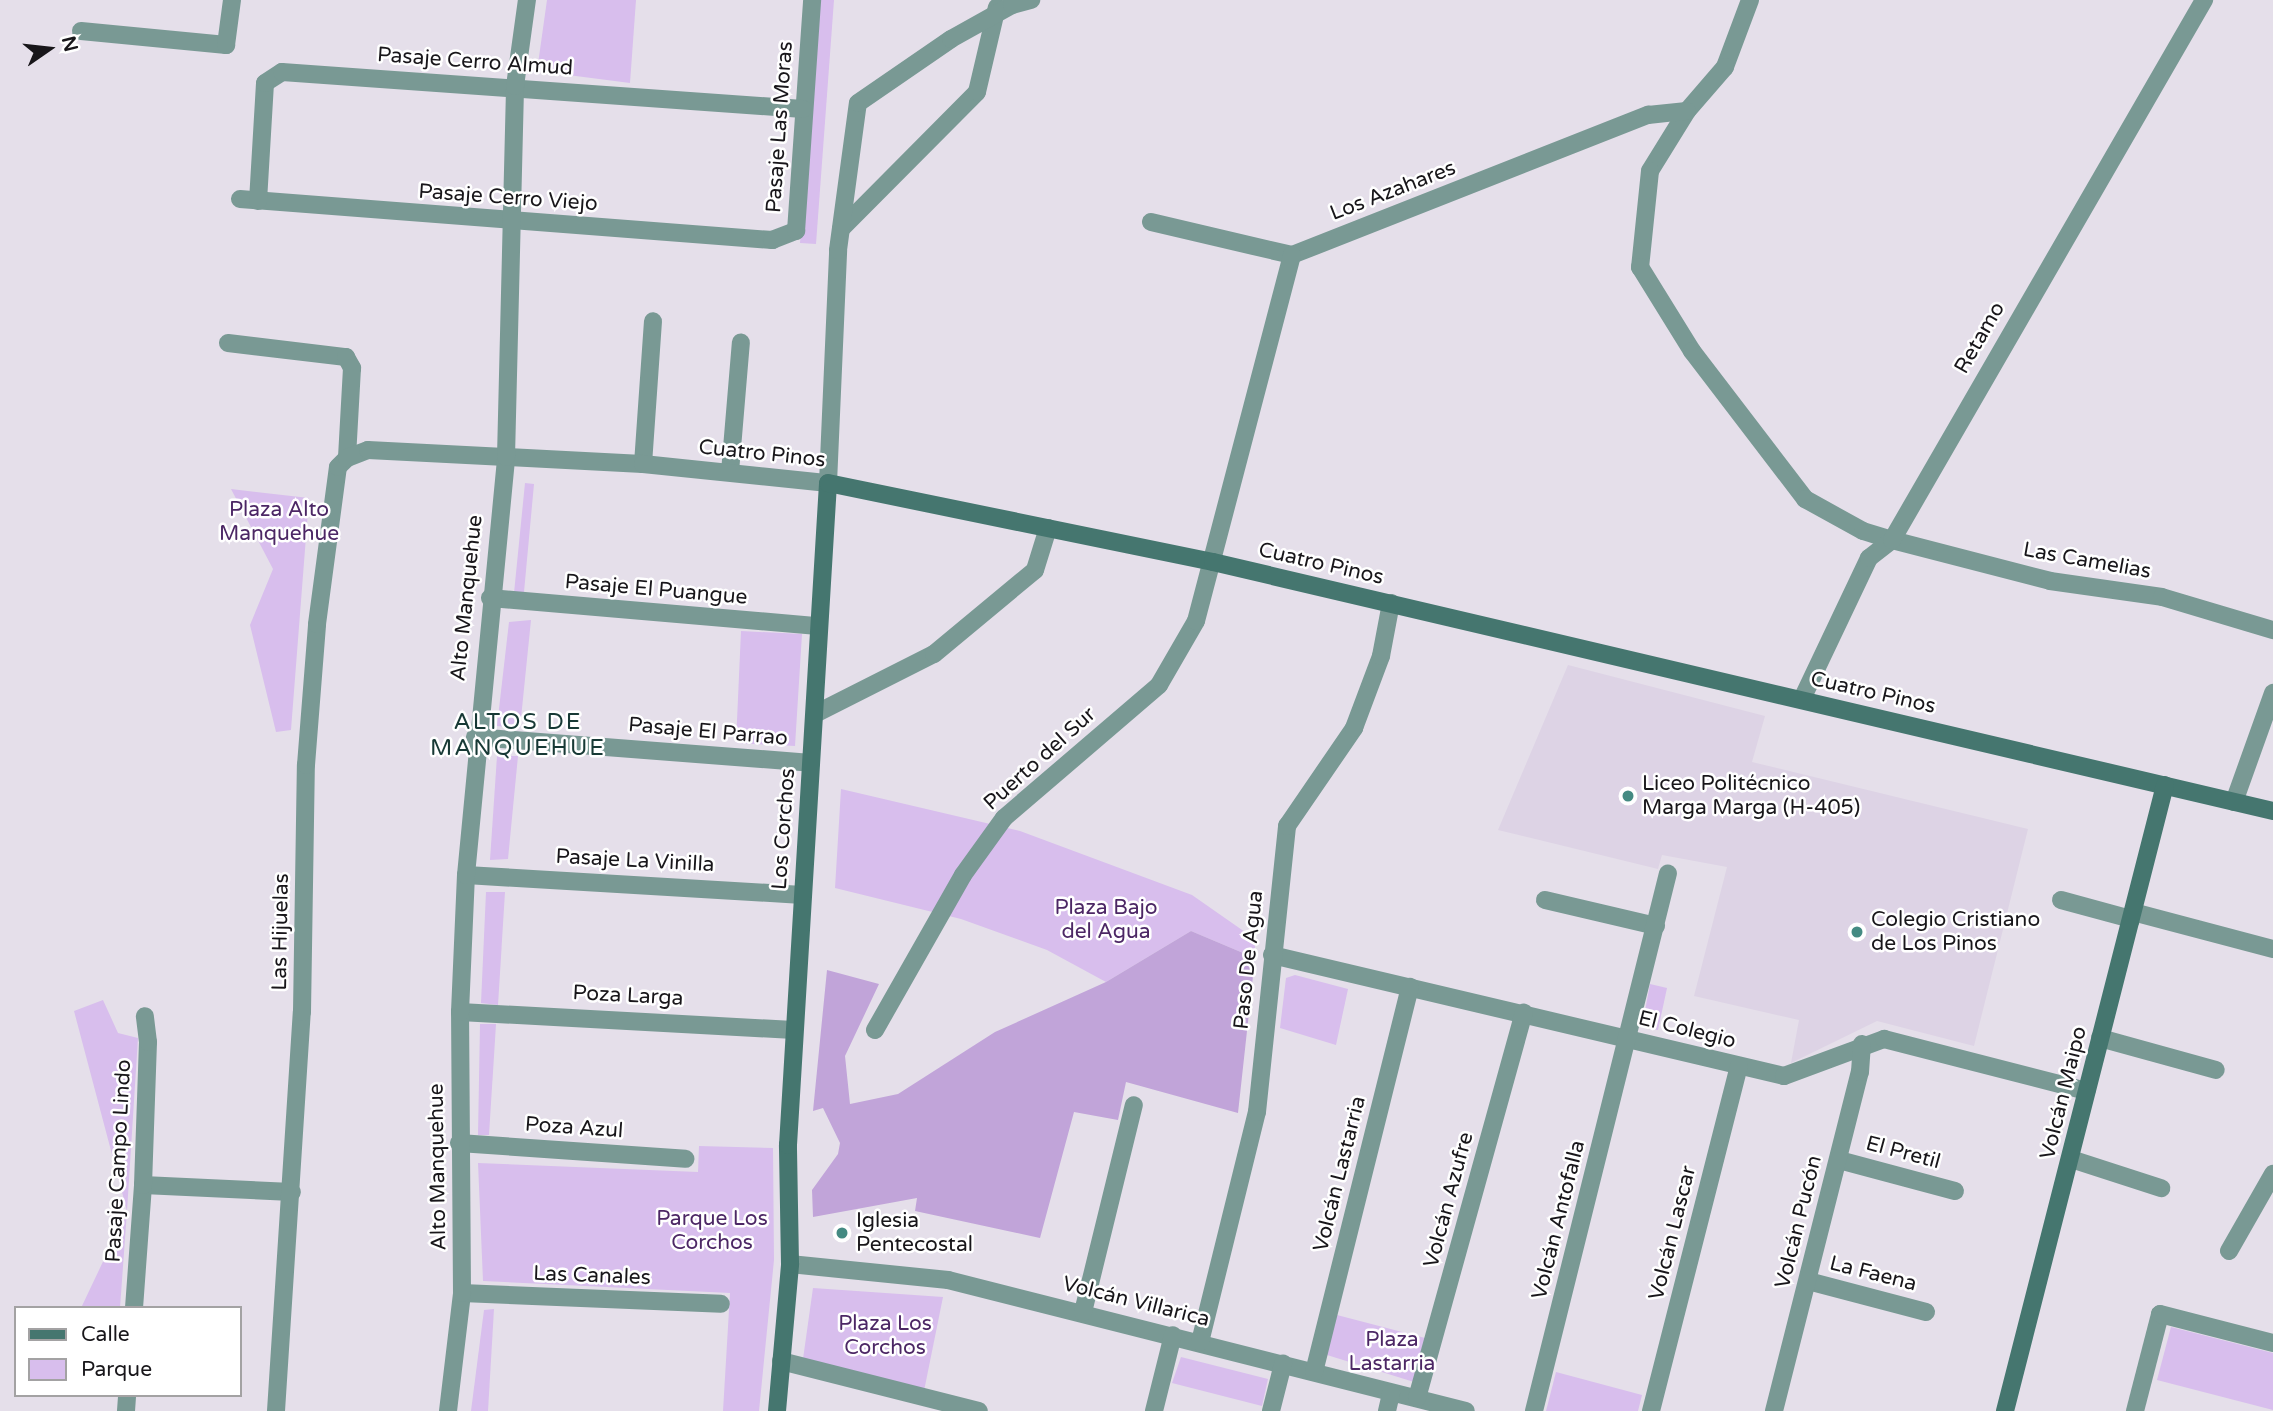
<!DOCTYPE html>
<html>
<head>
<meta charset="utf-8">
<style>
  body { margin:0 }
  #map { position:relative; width:2273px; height:1411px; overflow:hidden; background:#e5dfea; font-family:"Varela Round",sans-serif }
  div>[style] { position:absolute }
  .built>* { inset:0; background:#ddd3e5 }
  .green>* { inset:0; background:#d8beed }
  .forest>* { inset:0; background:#c1a4d9 }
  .street>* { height:18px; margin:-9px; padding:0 9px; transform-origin:9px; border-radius:9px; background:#799994 }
  .secondary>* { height:18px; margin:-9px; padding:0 9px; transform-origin:9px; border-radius:9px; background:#45766f }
  .dots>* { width:19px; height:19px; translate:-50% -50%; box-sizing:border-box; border:4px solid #fff; border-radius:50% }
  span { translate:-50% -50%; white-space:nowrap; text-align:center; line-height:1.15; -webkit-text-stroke:5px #fff; paint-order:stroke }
  .street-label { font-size:21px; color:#18161a }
  .park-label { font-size:21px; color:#4c2765 }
  .poi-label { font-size:21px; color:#18161a }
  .left { translate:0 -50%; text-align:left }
  .neighbourhood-label { font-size:23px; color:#173935; letter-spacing:2px }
  .legend { position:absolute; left:14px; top:1306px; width:228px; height:91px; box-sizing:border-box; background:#fff; border:2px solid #a3a2a3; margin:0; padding:9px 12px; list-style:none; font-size:21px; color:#18161a }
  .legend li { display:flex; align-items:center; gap:14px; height:35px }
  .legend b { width:35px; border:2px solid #a3a2a3 }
  .north { position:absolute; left:14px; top:14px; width:70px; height:70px; -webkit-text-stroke:5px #fff; paint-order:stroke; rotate:76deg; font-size:19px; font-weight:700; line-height:28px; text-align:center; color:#18161a }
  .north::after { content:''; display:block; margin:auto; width:24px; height:32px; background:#18161a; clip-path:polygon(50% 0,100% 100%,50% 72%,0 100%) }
</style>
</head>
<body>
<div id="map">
  <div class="built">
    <div style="clip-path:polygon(1568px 665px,1765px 716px,1752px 762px,2028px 829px,1974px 1046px,1877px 1021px,1791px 1063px,1799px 1020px,1694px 996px,1727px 867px,1662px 855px,1658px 869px,1498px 830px)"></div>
  </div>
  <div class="green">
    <div style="clip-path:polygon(547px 0,636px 0,630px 83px,537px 71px)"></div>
    <div style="clip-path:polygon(819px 0,834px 0,816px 244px,800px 243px)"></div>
    <div style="clip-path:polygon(525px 483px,534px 484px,524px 592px,514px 593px)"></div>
    <div style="clip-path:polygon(231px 489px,309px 498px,291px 730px,276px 732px,250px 625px,273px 569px)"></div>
    <div style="clip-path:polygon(531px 620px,520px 728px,497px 726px,509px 622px)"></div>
    <div style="clip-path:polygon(741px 631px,802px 634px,795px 746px,736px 743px)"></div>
    <div style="clip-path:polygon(497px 756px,518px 756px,508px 859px,490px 860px)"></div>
    <div style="clip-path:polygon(841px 789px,1020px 831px,1192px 895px,1255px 939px,1255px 958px,1191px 931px,1106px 982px,1047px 950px,961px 919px,835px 888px)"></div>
    <div style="clip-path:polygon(486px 892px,505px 892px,498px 1005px,481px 1003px)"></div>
    <div style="clip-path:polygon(1295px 975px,1348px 989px,1336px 1045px,1280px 1028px,1286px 978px)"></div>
    <div style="clip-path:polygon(1650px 984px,1667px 988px,1658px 1030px,1642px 1027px)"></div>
    <div style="clip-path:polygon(103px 1000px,118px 1033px,138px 1038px,127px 1211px,120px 1308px,81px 1308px,127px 1211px,74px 1011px)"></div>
    <div style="clip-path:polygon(480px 1024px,496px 1024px,489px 1135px,478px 1135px)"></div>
    <div style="clip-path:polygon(699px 1146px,773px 1148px,774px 1260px,759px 1411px,723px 1411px,730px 1293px,483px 1281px,478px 1163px,698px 1172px)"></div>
    <div style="clip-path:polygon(813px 1288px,943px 1297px,924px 1391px,803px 1359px)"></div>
    <div style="clip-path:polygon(494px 1309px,488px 1411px,471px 1411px,484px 1310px)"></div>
    <div style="clip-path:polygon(1337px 1315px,1425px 1338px,1414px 1382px,1327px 1355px)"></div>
    <div style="clip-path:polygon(2171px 1327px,2273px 1353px,2273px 1410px,2157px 1380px)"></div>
    <div style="clip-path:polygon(1181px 1357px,1268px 1379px,1262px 1406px,1172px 1383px)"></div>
    <div style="clip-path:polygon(1556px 1372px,1642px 1395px,1638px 1411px,1546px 1411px)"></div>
  </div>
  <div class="forest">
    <div style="clip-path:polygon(1191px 931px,1255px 958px,1238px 1113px,1126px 1082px,1118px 1120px,1074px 1112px,1040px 1238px,915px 1211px,917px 1198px,813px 1217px,812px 1190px,838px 1154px,840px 1143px,823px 1108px,813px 1111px,827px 970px,879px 984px,845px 1056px,850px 1104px,898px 1094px,995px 1032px,1106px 982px)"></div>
  </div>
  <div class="street">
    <div style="left:1750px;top:0;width:72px;rotate:110.5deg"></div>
    <div style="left:1725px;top:67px;width:58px;rotate:130.8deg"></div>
    <div style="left:1687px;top:111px;width:70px;rotate:121.7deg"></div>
    <div style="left:1650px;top:171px;width:97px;rotate:95.9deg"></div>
    <div style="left:1640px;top:267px;width:99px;rotate:58.2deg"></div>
    <div style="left:1692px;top:351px;width:186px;rotate:52.6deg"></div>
    <div style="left:1805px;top:499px;width:66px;rotate:28.9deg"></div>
    <div style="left:1863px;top:531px;width:30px;rotate:17deg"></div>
    <div style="left:1892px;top:540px;width:163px;rotate:14.5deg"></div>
    <div style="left:2050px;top:581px;width:113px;rotate:8.1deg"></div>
    <div style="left:2162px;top:597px;width:116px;rotate:16.6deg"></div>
    <div style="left:81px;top:31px;width:146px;rotate:5.5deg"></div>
    <div style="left:226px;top:45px;width:45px;rotate:-82.4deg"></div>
    <div style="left:240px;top:199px;width:534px;rotate:4.41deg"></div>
    <div style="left:772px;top:240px;width:26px;rotate:-21deg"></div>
    <div style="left:796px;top:231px;width:232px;rotate:-86deg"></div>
    <div style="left:258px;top:201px;width:118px;rotate:-86.6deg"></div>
    <div style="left:265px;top:83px;width:20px;rotate:-33deg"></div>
    <div style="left:282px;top:72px;width:522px;rotate:4.06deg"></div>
    <div style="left:1151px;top:222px;width:145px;rotate:13.2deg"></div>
    <div style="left:841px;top:229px;width:193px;rotate:-45.2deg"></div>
    <div style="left:977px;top:92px;width:87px;rotate:-76.8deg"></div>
    <div style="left:1292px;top:255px;width:383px;rotate:-21.5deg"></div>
    <div style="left:1648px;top:115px;width:39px;rotate:-6deg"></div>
    <div style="left:228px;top:343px;width:119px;rotate:6.8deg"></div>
    <div style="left:346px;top:357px;width:13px;rotate:61deg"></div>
    <div style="left:352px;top:368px;width:90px;rotate:93.2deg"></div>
    <div style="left:643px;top:464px;width:143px;rotate:-86deg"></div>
    <div style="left:730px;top:472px;width:130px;rotate:-85.2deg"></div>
    <div style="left:490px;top:598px;width:329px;rotate:4.9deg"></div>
    <div style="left:1802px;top:699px;width:156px;rotate:-64.6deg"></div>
    <div style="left:1869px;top:558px;width:29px;rotate:-38deg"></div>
    <div style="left:1892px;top:540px;width:624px;rotate:-59.98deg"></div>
    <div style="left:815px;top:714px;width:133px;rotate:-26.8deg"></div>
    <div style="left:934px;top:654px;width:131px;rotate:-39.7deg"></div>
    <div style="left:1035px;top:570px;width:44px;rotate:-72.8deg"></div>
    <div style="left:475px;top:737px;width:337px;rotate:4.4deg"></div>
    <div style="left:2234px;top:802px;width:116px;rotate:-70.3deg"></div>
    <div style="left:466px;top:875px;width:337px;rotate:3.4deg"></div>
    <div style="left:1545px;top:900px;width:114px;rotate:13.2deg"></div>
    <div style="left:2061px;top:900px;width:73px;rotate:15.2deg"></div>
    <div style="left:2133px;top:912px;width:145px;rotate:14.8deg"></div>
    <div style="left:1272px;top:955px;width:526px;rotate:13.3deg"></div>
    <div style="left:1784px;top:1076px;width:107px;rotate:-20.3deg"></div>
    <div style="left:1884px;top:1039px;width:209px;rotate:14.4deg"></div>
    <div style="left:460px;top:1012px;width:334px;rotate:3.1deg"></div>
    <div style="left:875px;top:1030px;width:178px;rotate:-60.4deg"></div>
    <div style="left:963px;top:875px;width:70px;rotate:-54.3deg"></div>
    <div style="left:1004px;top:818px;width:204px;rotate:-40.6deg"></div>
    <div style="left:1159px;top:685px;width:74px;rotate:-60deg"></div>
    <div style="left:1196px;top:621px;width:378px;rotate:-75.3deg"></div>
    <div style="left:2100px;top:1038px;width:120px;rotate:15.4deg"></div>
    <div style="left:459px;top:1143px;width:227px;rotate:4deg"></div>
    <div style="left:2071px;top:1159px;width:95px;rotate:17.9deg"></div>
    <div style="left:1839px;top:1160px;width:120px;rotate:15deg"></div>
    <div style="left:143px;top:1185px;width:149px;rotate:2.7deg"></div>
    <div style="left:2229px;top:1251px;width:89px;rotate:-60.3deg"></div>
    <div style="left:790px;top:1264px;width:159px;rotate:5.8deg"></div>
    <div style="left:948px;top:1280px;width:534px;rotate:14.19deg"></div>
    <div style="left:1808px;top:1281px;width:122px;rotate:14.7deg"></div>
    <div style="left:462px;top:1293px;width:259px;rotate:2.4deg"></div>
    <div style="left:134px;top:1308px;width:123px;rotate:-85.8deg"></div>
    <div style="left:143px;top:1185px;width:143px;rotate:-88deg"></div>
    <div style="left:148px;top:1042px;width:26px;rotate:-97deg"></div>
    <div style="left:1083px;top:1312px;width:213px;rotate:-76.2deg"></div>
    <div style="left:1200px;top:1342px;width:237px;rotate:-76.1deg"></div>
    <div style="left:1257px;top:1112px;width:288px;rotate:-84deg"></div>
    <div style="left:1287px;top:826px;width:119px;rotate:-55.6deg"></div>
    <div style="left:1354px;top:728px;width:77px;rotate:-69.4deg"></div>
    <div style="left:1381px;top:656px;width:54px;rotate:-79.3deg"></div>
    <div style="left:781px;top:1361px;width:204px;rotate:14.2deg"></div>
    <div style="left:1314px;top:1372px;width:397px;rotate:-76deg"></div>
    <div style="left:1417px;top:1398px;width:400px;rotate:-74.5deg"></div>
    <div style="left:126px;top:1411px;width:16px;rotate:-86deg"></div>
    <div style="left:276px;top:1411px;width:400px;rotate:-86.3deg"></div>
    <div style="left:302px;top:1012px;width:247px;rotate:-89.1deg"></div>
    <div style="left:306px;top:765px;width:141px;rotate:-85.5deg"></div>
    <div style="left:317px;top:624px;width:158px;rotate:-82.4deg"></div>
    <div style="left:338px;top:467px;width:13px;rotate:-45deg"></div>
    <div style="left:347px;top:458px;width:22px;rotate:-21deg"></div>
    <div style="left:368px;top:450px;width:275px;rotate:2.9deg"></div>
    <div style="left:643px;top:464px;width:186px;rotate:5.9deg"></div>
    <div style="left:828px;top:483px;width:233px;rotate:-87.5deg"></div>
    <div style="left:838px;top:250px;width:148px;rotate:-82.3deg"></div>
    <div style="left:858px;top:103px;width:113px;rotate:-34.5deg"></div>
    <div style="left:951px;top:39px;width:70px;rotate:-29.1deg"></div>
    <div style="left:1012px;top:5px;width:20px;rotate:-15deg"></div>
    <div style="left:448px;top:1411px;width:119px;rotate:-83.2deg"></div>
    <div style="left:462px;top:1293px;width:281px;rotate:-90.4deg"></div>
    <div style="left:460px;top:1012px;width:137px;rotate:-87.5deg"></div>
    <div style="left:466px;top:875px;width:420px;rotate:-84.5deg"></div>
    <div style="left:506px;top:457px;width:371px;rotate:-88.6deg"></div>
    <div style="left:515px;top:86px;width:87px;rotate:-82.1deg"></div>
    <div style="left:1154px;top:1411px;width:78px;rotate:-76deg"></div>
    <div style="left:1271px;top:1411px;width:49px;rotate:-75.7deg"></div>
    <div style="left:1387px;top:1411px;width:18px;rotate:-77deg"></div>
    <div style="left:1534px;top:1411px;width:554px;rotate:-76.01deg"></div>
    <div style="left:1651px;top:1411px;width:356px;rotate:-75.7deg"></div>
    <div style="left:1774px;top:1411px;width:350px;rotate:-75.8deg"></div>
    <div style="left:1860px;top:1072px;width:28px;rotate:-86deg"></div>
    <div style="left:2135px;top:1411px;width:100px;rotate:-75.5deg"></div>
    <div style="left:2160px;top:1314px;width:117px;rotate:14.4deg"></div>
  </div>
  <div class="secondary">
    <div style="left:777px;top:1411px;width:148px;rotate:-84.9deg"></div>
    <div style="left:790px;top:1264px;width:119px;rotate:-91deg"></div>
    <div style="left:788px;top:1145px;width:663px;rotate:-86.54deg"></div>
    <div style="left:828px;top:483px;width:393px;rotate:11.6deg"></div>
    <div style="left:1213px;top:562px;width:1089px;rotate:13.22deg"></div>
    <div style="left:2005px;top:1411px;width:646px;rotate:-75.66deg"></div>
  </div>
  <div class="dots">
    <div style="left:1628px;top:796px;background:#448a82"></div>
    <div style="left:1857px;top:932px;background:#448a82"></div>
    <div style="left:842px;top:1233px;background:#448a82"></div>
  </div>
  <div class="street-label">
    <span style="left:475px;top:62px;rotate:4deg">Pasaje Cerro Almud</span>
    <span style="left:780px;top:127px;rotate:-86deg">Pasaje Las Moras</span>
    <span style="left:1393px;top:191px;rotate:-21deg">Los Azahares</span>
    <span style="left:508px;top:198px;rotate:4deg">Pasaje Cerro Viejo</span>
    <span style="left:1980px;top:338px;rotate:-60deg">Retamo</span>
    <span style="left:762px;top:454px;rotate:6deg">Cuatro Pinos</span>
    <span style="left:2087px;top:561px;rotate:10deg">Las Camelias</span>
    <span style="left:1321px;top:564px;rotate:13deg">Cuatro Pinos</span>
    <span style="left:656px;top:590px;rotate:5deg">Pasaje El Puangue</span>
    <span style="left:467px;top:598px;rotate:-84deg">Alto Manquehue</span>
    <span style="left:1873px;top:693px;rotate:13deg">Cuatro Pinos</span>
    <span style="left:708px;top:732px;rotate:5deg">Pasaje El Parrao</span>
    <span style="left:1040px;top:759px;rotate:-42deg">Puerto del Sur</span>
    <span style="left:784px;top:829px;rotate:-86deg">Los Corchos</span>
    <span style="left:635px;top:861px;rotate:3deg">Pasaje La Vinilla</span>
    <span style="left:281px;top:932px;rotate:-89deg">Las Hijuelas</span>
    <span style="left:1249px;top:960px;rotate:-84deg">Paso De Agua</span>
    <span style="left:628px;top:996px;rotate:3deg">Poza Larga</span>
    <span style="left:1687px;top:1030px;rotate:14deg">El Colegio</span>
    <span style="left:2064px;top:1093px;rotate:-76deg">Volcán Maipo</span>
    <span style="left:574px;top:1128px;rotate:4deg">Poza Azul</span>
    <span style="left:1903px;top:1153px;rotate:15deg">El Pretil</span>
    <span style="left:119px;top:1161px;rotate:-87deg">Pasaje Campo Lindo</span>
    <span style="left:438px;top:1167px;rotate:-91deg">Alto Manquehue</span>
    <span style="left:1340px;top:1174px;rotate:-76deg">Volcán Lastarria</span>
    <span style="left:1449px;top:1200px;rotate:-75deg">Volcán Azufre</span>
    <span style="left:1559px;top:1220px;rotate:-76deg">Volcán Antofalla</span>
    <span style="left:1799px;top:1222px;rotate:-76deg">Volcán Pucón</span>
    <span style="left:1673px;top:1233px;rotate:-76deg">Volcán Lascar</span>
    <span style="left:1873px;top:1274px;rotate:14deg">La Faena</span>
    <span style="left:592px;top:1276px;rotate:2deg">Las Canales</span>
    <span style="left:1136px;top:1302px;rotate:14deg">Volcán Villarica</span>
  </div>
  <div class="park-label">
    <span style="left:279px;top:522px">Plaza Alto<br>Manquehue</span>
    <span style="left:1106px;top:920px">Plaza Bajo<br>del Agua</span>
    <span style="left:712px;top:1231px">Parque Los<br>Corchos</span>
    <span style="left:885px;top:1336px">Plaza Los<br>Corchos</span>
    <span style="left:1392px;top:1352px">Plaza<br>Lastarria</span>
  </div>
  <div class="poi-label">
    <span class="left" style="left:1642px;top:796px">Liceo Politécnico<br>Marga Marga (H-405)</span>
    <span class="left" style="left:1871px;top:932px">Colegio Cristiano<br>de Los Pinos</span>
    <span class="left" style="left:856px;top:1233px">Iglesia<br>Pentecostal</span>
  </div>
  <div class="neighbourhood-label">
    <span style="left:518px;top:735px">ALTOS DE<br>MANQUEHUE</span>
  </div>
  <ul class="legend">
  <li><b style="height:9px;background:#45766f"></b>Calle</li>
  <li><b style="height:19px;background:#d8beed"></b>Parque</li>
  </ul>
  <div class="north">N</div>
</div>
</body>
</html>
